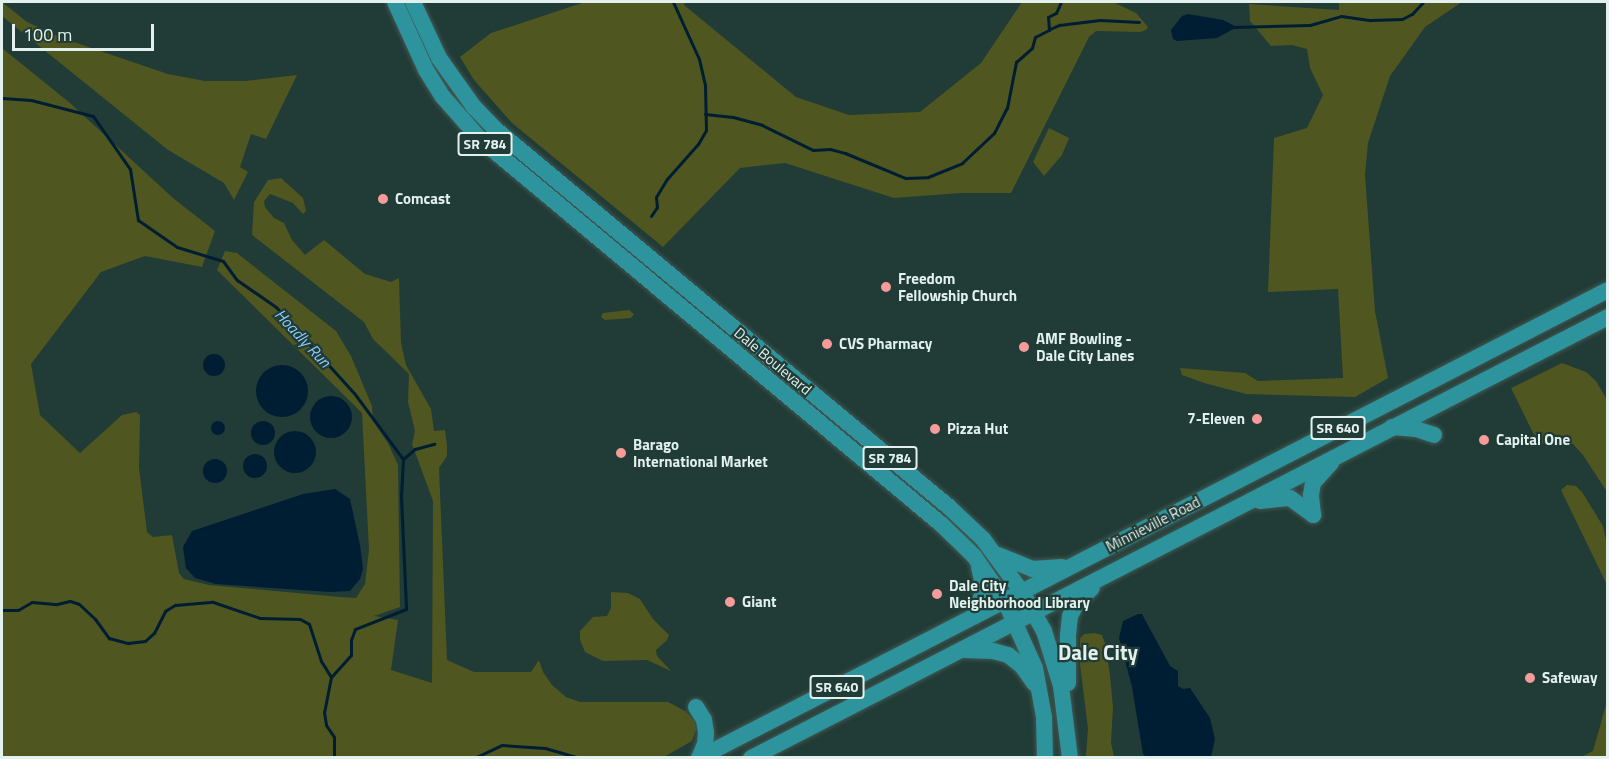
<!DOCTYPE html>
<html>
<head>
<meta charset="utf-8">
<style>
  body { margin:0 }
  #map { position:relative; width:1609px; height:759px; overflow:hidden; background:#213b36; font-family:"Titillium Web",sans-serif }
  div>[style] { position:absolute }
  .green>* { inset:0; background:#4f561f }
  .water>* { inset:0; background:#001e33 }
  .round { border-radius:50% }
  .stream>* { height:3px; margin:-1.5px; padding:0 1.5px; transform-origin:1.5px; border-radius:1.5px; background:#001e33 }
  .roads { filter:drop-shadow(0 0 2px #405853) drop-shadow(0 0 2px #405853) }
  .primary>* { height:16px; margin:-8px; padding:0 8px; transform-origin:8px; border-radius:8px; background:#2d939c }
  .dots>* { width:16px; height:16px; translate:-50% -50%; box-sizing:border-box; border:3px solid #213b36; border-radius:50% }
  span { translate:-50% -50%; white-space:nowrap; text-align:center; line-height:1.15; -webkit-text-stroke:4.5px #213b36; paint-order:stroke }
  .shield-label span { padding:2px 4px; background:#213b36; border:2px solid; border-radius:4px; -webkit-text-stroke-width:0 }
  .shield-label { font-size:14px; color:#e2f1ed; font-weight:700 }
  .poi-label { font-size:15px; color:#e2f1ed; font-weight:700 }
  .left { translate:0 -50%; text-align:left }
  .right { translate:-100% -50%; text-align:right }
  .street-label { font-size:15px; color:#e2f1ed }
  .water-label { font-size:16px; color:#8bccfe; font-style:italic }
  .district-label { font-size:21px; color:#e2f1ed; font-weight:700 }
  .frame { position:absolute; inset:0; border:3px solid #e2f1ed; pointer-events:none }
  .scale { position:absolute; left:12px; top:24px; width:142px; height:27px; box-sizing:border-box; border:3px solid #e2f1ed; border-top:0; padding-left:8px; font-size:18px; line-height:21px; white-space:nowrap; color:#e2f1ed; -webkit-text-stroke:4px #213b36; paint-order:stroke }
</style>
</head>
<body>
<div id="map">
  <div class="green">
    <div style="clip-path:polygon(2px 2px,27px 22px,65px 39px,168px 74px,205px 81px,245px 81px,297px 75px,266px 139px,251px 134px,240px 167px,248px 172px,234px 200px,224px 183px,168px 150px,2px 16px)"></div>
    <div style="clip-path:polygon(585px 2px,685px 2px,684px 5px,796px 97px,849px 115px,920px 112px,981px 63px,1022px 2px,1113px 2px,1136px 13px,1148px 27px,1146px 30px,1140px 32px,1096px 31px,1089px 37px,1011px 193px,961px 193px,894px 198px,785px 163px,740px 168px,663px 247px,512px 123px,474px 80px,460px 57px,491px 33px)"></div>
    <div style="clip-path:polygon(1339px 2px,1462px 2px,1425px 27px,1390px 76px,1368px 143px,1365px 175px,1375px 311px,1388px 378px,1355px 397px,1246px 394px,1204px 383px,1182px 375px,1180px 368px,1245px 373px,1258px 381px,1343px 378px,1338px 289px,1268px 292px,1274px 138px,1307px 128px,1323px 95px,1310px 68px,1307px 49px,1292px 45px,1271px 46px,1250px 21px,1249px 4px,1339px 10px)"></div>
    <div style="clip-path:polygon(2px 48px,70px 103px,173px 198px,215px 231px,202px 267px,145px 256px,101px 272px,31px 364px,40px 415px,80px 453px,122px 415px,136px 412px,140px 415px,139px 468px,147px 532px,153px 537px,172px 535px,179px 573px,184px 579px,209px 585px,340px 597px,356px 598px,365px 584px,369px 550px,362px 413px,217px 270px,225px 251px,237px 253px,336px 331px,351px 356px,372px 406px,373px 421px,388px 443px,398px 465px,400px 607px,374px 616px,398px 620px,391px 670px,432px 683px,433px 501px,412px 444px,415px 431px,408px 402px,409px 374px,373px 339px,364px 322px,252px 235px,254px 202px,268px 180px,281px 178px,303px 198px,306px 211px,303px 214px,293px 203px,270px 194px,264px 201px,265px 207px,274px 218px,284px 223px,292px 240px,305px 255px,324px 240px,365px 274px,391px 282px,399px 278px,401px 343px,406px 365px,431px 409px,434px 431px,445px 430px,447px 446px,447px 456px,439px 468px,447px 660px,474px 672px,531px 672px,539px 660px,543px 672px,552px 685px,566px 697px,580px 702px,668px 702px,685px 711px,695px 721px,696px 730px,692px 741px,662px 758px,2px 757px)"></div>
    <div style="clip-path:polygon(1049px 128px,1069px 138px,1062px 155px,1044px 176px,1033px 162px)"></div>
    <div style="clip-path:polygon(629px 310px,634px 314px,631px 318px,605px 320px,601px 317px,603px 313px)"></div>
    <div style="clip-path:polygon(1562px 363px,1586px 372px,1596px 381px,1607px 400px,1607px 492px,1583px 455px,1573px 444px,1555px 439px,1539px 445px,1511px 388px)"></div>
    <div style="clip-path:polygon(1567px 485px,1576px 486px,1582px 492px,1603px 526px,1607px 545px,1607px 585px,1561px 490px)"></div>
    <div style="clip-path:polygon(611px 592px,628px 593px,640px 599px,653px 619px,669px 635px,667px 640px,656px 650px,657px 656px,671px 671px,647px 660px,603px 661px,585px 652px,580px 640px,580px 631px,593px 617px,607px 616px,611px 608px)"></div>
    <div style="clip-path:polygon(1095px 633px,1102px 635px,1105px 643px,1110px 675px,1113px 707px,1111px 743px,1114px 757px,1086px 757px,1086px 754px,1088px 729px,1080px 664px,1080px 638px,1084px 634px)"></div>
    <div style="clip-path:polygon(1607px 701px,1607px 757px,1581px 757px,1593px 751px)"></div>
  </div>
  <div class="water">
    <div style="clip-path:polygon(1188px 14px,1223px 20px,1237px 27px,1217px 38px,1177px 41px,1173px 39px,1171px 30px,1182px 16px)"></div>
    <div class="round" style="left:203px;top:354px;width:22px;height:22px"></div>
    <div class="round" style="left:256px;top:365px;width:52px;height:52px"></div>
    <div class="round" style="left:310px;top:396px;width:42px;height:42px"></div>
    <div class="round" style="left:211px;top:421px;width:14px;height:14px"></div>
    <div class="round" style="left:251px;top:421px;width:24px;height:24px"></div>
    <div class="round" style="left:274px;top:431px;width:42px;height:42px"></div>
    <div class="round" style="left:243px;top:454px;width:24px;height:24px"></div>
    <div class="round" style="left:203px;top:459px;width:24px;height:24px"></div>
    <div style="clip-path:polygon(335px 489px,350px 499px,360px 545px,363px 569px,360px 579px,350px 591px,330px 592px,216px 584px,195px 578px,186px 568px,183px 547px,192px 531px,303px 494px)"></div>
    <div style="clip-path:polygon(1138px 614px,1142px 614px,1170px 666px,1178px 671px,1178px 686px,1183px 689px,1190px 688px,1210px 718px,1215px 739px,1211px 757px,1147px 758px,1143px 754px,1132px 687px,1119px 638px,1123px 621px)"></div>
  </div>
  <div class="stream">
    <div style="left:1233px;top:27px;width:77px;rotate:-1.5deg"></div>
    <div style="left:1310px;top:25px;width:32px;rotate:-16deg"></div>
    <div style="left:1341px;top:16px;width:30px;rotate:8deg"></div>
    <div style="left:1371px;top:20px;width:31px;rotate:-2deg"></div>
    <div style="left:1402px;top:19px;width:11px;rotate:-27deg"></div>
    <div style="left:1412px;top:14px;width:16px;rotate:-47deg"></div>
    <div style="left:1050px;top:29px;width:10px;rotate:-24deg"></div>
    <div style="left:1059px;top:25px;width:41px;rotate:-7deg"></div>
    <div style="left:1100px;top:20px;width:39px;rotate:3deg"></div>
    <div style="left:2px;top:98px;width:29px;rotate:4deg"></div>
    <div style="left:31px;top:100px;width:64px;rotate:14.5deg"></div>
    <div style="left:93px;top:116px;width:65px;rotate:55.1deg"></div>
    <div style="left:130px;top:169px;width:52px;rotate:81.1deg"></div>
    <div style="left:138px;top:220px;width:47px;rotate:34.7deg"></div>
    <div style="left:177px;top:247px;width:48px;rotate:16.9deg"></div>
    <div style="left:223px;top:261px;width:24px;rotate:54deg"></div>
    <div style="left:237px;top:280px;width:47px;rotate:34.7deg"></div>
    <div style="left:276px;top:307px;width:116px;rotate:47.8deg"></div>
    <div style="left:354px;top:393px;width:82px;rotate:53.4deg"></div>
    <div style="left:403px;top:459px;width:38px;rotate:93deg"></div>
    <div style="left:401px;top:497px;width:112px;rotate:87.4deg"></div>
    <div style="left:406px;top:609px;width:55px;rotate:158.6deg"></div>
    <div style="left:355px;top:629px;width:12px;rotate:110deg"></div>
    <div style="left:351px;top:640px;width:15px;rotate:90deg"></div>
    <div style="left:351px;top:655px;width:30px;rotate:132deg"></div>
    <div style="left:705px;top:114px;width:28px;rotate:6deg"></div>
    <div style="left:733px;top:117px;width:30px;rotate:15deg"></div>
    <div style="left:762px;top:125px;width:57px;rotate:26.1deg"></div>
    <div style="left:813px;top:150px;width:17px;rotate:-3deg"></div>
    <div style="left:830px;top:149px;width:16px;rotate:15deg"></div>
    <div style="left:845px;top:153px;width:65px;rotate:22.6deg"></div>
    <div style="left:905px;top:178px;width:23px;rotate:-2deg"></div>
    <div style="left:928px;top:177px;width:37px;rotate:-22deg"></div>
    <div style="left:962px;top:163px;width:44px;rotate:-43.2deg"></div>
    <div style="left:994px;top:133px;width:28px;rotate:-63deg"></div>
    <div style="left:1007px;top:108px;width:47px;rotate:-78.9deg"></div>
    <div style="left:1016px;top:62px;width:21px;rotate:-41deg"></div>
    <div style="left:1032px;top:48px;width:11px;rotate:-75deg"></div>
    <div style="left:1035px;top:37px;width:16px;rotate:-27deg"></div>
    <div style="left:1049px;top:30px;width:13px;rotate:-94deg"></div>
    <div style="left:1048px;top:17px;width:9px;rotate:-27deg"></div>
    <div style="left:1056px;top:13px;width:12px;rotate:-66deg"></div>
    <div style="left:651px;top:216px;width:11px;rotate:-56deg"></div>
    <div style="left:657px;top:207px;width:10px;rotate:-96deg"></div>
    <div style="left:656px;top:197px;width:21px;rotate:-59deg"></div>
    <div style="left:667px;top:179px;width:47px;rotate:-48.5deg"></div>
    <div style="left:698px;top:144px;width:16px;rotate:-60deg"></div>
    <div style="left:706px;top:130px;width:45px;rotate:-91.3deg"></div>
    <div style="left:705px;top:85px;width:27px;rotate:-103deg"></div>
    <div style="left:699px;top:59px;width:63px;rotate:-114.5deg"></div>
    <div style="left:403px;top:459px;width:16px;rotate:-40deg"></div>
    <div style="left:415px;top:449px;width:20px;rotate:-15deg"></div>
    <div style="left:2px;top:610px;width:16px"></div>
    <div style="left:18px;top:610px;width:16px;rotate:-30deg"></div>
    <div style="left:32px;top:602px;width:25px;rotate:5deg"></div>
    <div style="left:57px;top:604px;width:13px;rotate:-13deg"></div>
    <div style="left:70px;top:601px;width:9px;rotate:18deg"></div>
    <div style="left:79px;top:604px;width:22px;rotate:43deg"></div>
    <div style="left:95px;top:619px;width:24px;rotate:54deg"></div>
    <div style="left:109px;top:638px;width:20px;rotate:15deg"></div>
    <div style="left:128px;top:643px;width:17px;rotate:-7deg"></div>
    <div style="left:145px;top:641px;width:12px;rotate:-42deg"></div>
    <div style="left:154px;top:633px;width:25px;rotate:-63deg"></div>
    <div style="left:165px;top:611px;width:12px;rotate:-31deg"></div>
    <div style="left:175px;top:605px;width:38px;rotate:-5deg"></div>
    <div style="left:213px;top:602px;width:50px;rotate:18.8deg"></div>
    <div style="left:260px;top:618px;width:40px;rotate:1.4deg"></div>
    <div style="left:300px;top:619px;width:10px;rotate:29deg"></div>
    <div style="left:309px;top:624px;width:39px;rotate:72deg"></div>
    <div style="left:321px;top:661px;width:19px;rotate:58deg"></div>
    <div style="left:331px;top:677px;width:36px;rotate:101deg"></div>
    <div style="left:324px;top:712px;width:13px;rotate:81deg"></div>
    <div style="left:326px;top:725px;width:14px;rotate:56deg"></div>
    <div style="left:334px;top:737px;width:21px;rotate:90deg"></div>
    <div style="left:474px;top:758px;width:31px;rotate:-25deg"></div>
    <div style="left:502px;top:745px;width:43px;rotate:4deg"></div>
    <div style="left:545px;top:748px;width:36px;rotate:16deg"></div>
  </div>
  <div class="roads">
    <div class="primary">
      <div style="left:395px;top:2px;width:75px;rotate:65.5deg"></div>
      <div style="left:426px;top:70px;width:32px;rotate:58deg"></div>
      <div style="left:443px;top:97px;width:56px;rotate:48.6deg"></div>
      <div style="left:480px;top:139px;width:601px;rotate:39.87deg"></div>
      <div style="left:941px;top:524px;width:46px;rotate:44.1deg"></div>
      <div style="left:974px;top:556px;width:55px;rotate:55.4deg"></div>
      <div style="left:1005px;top:601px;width:73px;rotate:65.9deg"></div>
      <div style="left:1035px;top:668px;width:50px;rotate:79.6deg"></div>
      <div style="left:1044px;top:717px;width:41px;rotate:88.6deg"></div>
      <div style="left:413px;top:2px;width:62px;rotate:65.1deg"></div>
      <div style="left:439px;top:58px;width:60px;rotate:54.5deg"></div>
      <div style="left:474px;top:107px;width:30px;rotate:46deg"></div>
      <div style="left:495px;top:129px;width:591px;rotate:39.78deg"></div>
      <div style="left:949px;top:507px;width:47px;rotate:43.3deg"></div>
      <div style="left:983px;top:539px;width:66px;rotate:53.7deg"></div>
      <div style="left:1022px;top:592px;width:45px;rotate:60.6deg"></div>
      <div style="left:1044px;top:631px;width:58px;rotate:72.8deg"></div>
      <div style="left:1061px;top:686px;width:73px;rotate:82.9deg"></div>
      <div style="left:1392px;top:427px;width:24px;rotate:5deg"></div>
      <div style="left:1416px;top:429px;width:19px;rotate:18deg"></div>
      <div style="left:1260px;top:501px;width:30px;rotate:-6deg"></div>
      <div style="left:1290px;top:498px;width:29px;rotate:36deg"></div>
      <div style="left:1313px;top:515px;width:20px;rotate:-96deg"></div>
      <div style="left:1311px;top:495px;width:12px;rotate:-81deg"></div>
      <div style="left:1313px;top:483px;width:27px;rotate:-48deg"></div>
      <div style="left:998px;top:555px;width:37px;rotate:22deg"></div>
      <div style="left:1032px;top:569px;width:30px;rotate:-4deg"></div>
      <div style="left:975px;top:616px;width:28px;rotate:-72deg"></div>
      <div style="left:984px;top:589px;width:22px;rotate:-103deg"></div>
      <div style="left:965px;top:650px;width:28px;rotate:2deg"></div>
      <div style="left:993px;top:651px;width:16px;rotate:15deg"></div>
      <div style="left:1008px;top:655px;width:18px;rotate:38deg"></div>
      <div style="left:1022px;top:666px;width:21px;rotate:55deg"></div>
      <div style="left:1068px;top:683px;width:48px;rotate:-90deg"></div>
      <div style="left:1068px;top:635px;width:19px;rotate:-84deg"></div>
      <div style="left:1070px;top:616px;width:17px;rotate:-62deg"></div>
      <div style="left:1078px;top:601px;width:19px;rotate:-43deg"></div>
      <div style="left:696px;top:707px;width:15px;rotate:58deg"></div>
      <div style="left:704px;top:720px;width:13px;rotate:81deg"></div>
      <div style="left:706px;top:733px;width:11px;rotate:95deg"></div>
      <div style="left:705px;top:744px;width:15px;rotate:113deg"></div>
      <div style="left:699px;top:758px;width:1022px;rotate:-27.24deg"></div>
      <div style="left:751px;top:758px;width:964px;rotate:-27.23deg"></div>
    </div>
  </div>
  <div class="dots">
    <div style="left:383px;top:199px;background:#f59b9a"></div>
    <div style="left:886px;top:287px;background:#f59b9a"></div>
    <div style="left:827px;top:344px;background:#f59b9a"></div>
    <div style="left:1024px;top:347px;background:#f59b9a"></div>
    <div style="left:1257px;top:419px;background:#f59b9a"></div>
    <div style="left:935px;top:429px;background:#f59b9a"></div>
    <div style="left:1484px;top:440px;background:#f59b9a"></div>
    <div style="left:621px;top:453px;background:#f59b9a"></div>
    <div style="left:937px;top:594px;background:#f59b9a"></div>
    <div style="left:730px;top:602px;background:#f59b9a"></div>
    <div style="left:1530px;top:678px;background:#f59b9a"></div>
  </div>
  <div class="shield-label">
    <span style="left:485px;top:144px">SR 784</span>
    <span style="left:1338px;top:428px">SR 640</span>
    <span style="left:890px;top:458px">SR 784</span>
    <span style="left:837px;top:687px">SR 640</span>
  </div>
  <div class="poi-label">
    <span class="left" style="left:395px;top:199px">Comcast</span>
    <span class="left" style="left:898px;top:287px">Freedom<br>Fellowship Church</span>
    <span class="left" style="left:1036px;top:347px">AMF Bowling -<br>Dale City Lanes</span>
    <span class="left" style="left:839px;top:344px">CVS Pharmacy</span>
    <span class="right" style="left:1245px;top:419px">7-Eleven</span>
    <span class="left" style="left:947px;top:429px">Pizza Hut</span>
    <span class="left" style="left:1496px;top:440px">Capital One</span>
    <span class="left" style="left:633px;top:453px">Barago<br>International Market</span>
    <span class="left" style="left:949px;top:594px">Dale City<br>Neighborhood Library</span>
    <span class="left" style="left:742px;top:602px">Giant</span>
    <span class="left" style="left:1542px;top:678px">Safeway</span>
  </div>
  <div class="street-label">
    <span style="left:773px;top:361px;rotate:40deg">Dale Boulevard</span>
    <span style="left:1153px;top:524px;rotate:-27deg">Minnieville Road</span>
  </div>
  <div class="water-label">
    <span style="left:303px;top:338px;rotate:47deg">Hoadly Run</span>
  </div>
  <div class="district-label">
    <span style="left:1098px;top:652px">Dale City</span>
  </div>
  <div class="frame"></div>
  <div class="scale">100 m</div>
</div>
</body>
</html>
